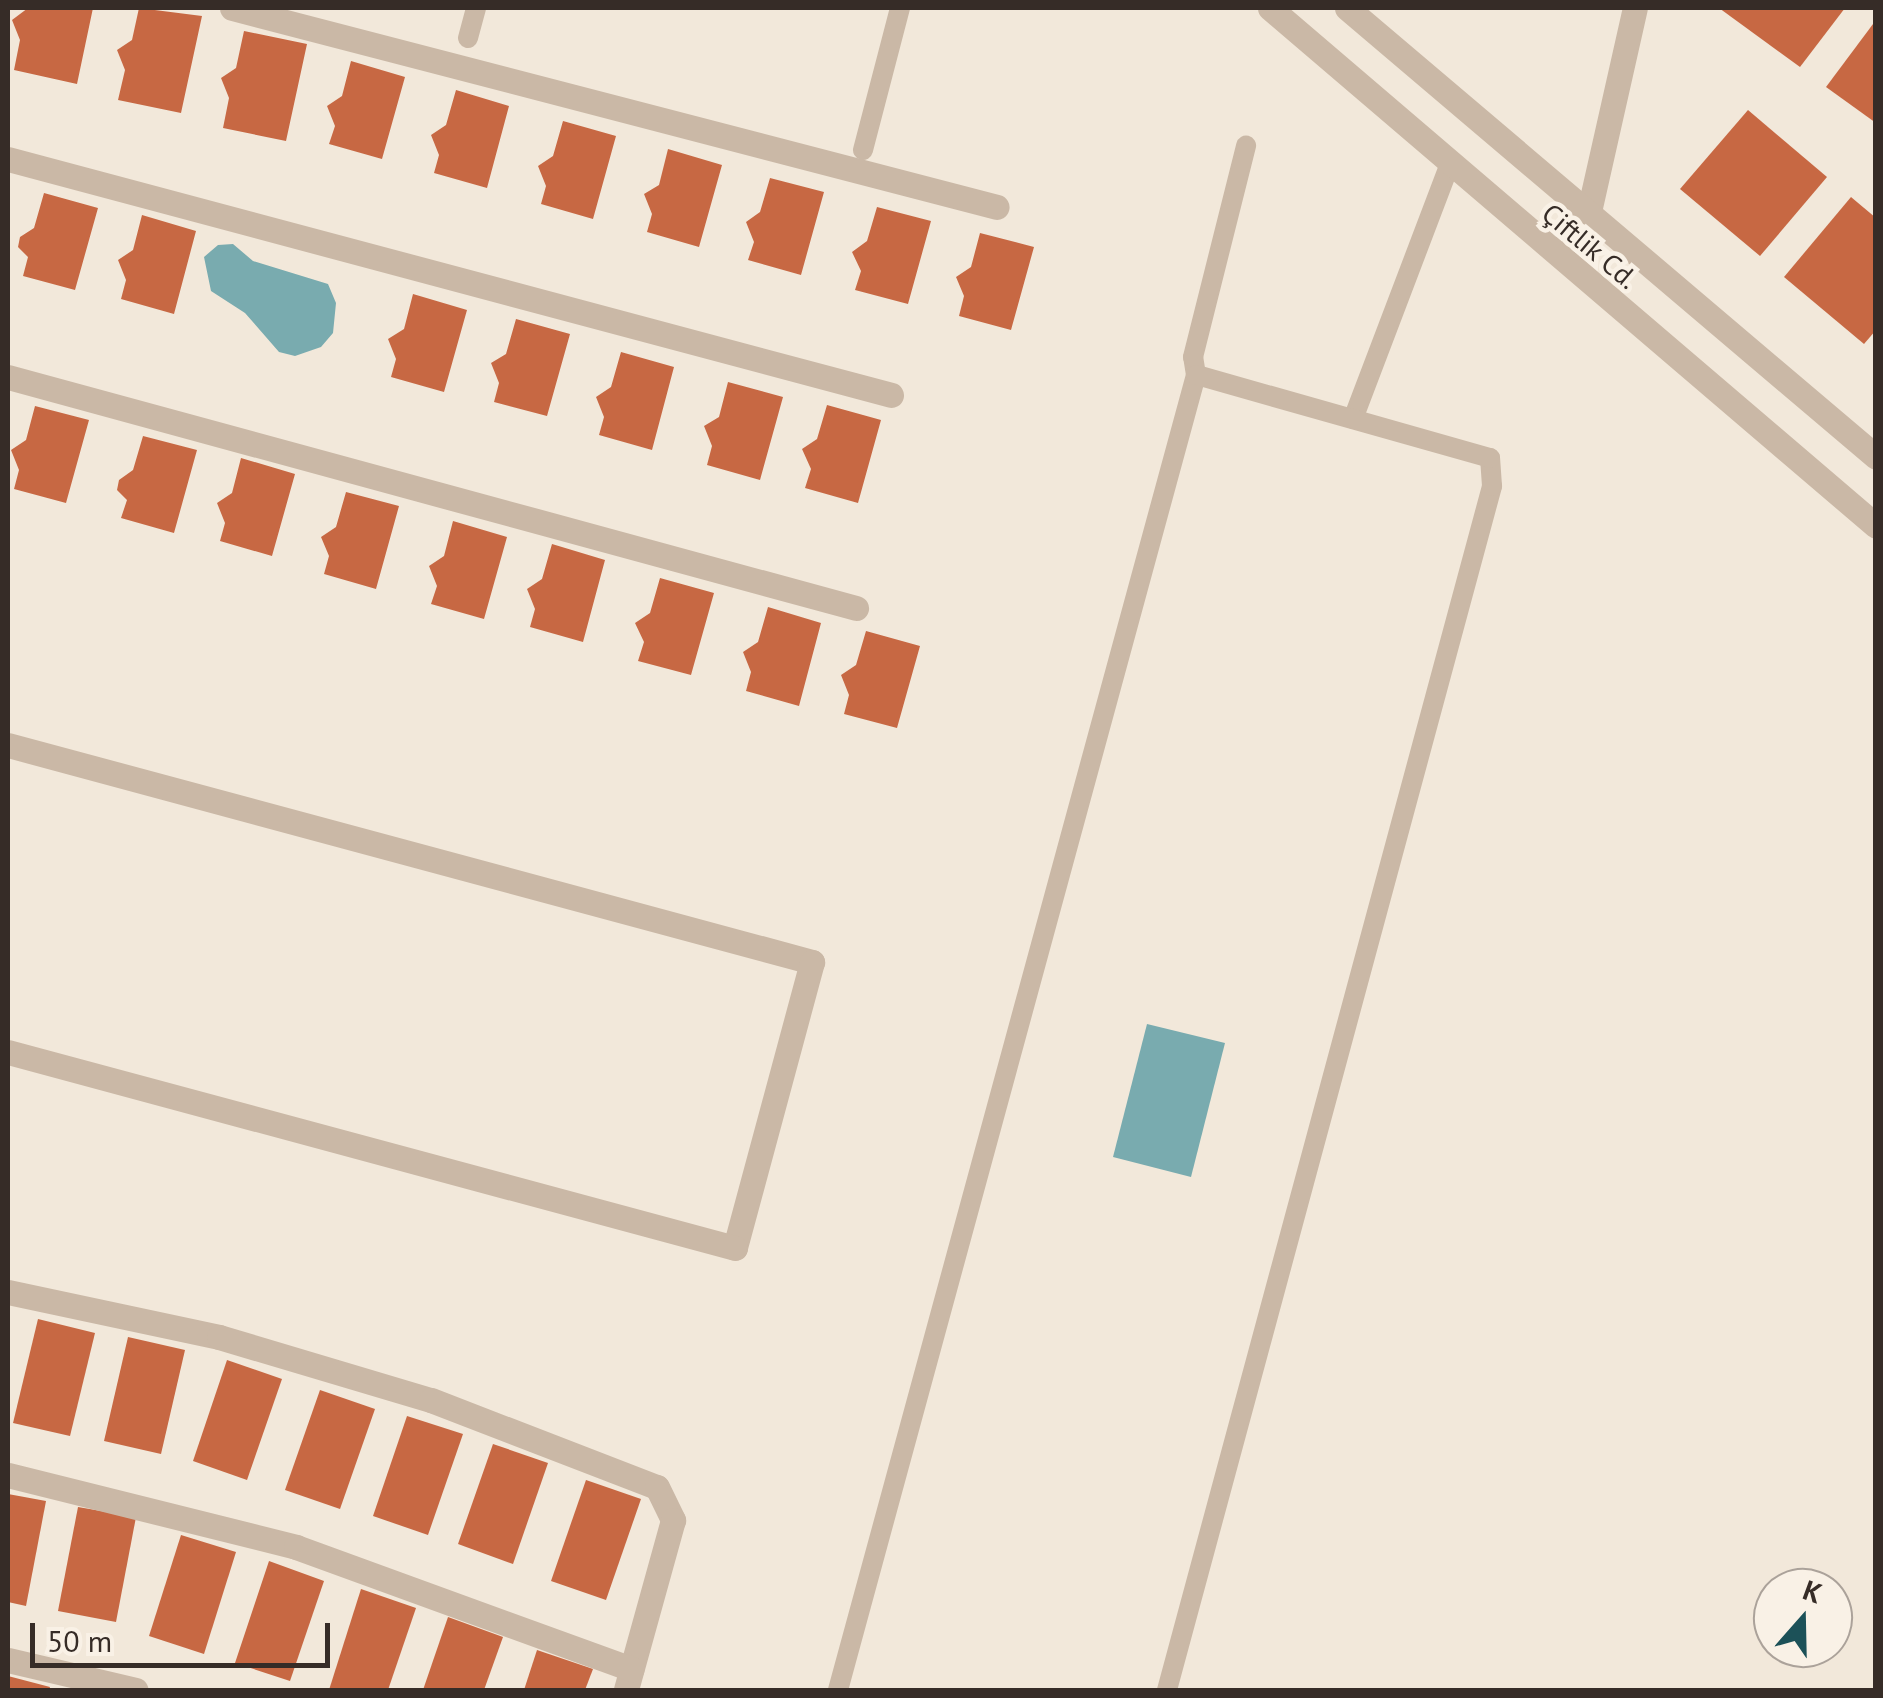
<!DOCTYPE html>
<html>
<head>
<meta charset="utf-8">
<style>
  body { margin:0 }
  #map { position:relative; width:1883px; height:1698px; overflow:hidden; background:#f2e8da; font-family:"PT Sans",sans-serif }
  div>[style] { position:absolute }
  .water>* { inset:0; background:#79abaf }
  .building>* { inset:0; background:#c76843 }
  .service>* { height:20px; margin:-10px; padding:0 10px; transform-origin:10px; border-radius:10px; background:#cab8a6 }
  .minor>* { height:25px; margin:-12.5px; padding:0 12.5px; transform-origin:12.5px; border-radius:12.5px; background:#cab8a6 }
  .tertiary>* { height:25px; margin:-12.5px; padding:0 12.5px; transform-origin:12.5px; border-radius:12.5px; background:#cab8a6 }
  span { translate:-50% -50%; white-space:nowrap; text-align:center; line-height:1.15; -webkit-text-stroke:9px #f9f1e6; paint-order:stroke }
  .street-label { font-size:28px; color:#362c27 }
  .frame { position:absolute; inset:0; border:10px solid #362c27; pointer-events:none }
  .north { position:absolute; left:1753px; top:1568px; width:100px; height:100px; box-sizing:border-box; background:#f9f1e6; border:2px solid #aba29a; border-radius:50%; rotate:20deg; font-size:28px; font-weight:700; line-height:40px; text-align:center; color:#362c27 }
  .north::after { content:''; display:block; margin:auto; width:35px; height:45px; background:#1c5158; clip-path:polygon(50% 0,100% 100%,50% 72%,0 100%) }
  .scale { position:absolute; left:30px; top:1623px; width:300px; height:45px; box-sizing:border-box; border:5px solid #362c27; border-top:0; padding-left:12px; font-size:30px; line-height:35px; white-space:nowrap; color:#362c27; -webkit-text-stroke:8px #f9f1e6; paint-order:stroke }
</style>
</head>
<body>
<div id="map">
  <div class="water">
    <div style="clip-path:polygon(233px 244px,253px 261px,328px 284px,336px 303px,333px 333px,321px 347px,295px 356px,279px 352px,245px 313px,211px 291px,204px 257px,218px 245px)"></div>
    <div style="clip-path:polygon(1147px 1024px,1225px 1043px,1191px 1177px,1113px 1157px)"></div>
  </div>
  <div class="building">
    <div style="clip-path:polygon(28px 8px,93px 8px,77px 84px,14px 70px,20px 40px,12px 20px)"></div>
    <div style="clip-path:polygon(139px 8px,202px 16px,181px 113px,118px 100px,125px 70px,117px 50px,132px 40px)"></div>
    <div style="clip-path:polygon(1719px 8px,1845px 8px,1800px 67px)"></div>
    <div style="clip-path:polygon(1876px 20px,1876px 123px,1826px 87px)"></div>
    <div style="clip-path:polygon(244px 31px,307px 44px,286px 141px,223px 128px,229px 98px,221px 78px,236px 68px)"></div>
    <div style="clip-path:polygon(351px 61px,405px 77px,382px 159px,329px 144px,335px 126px,327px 106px,342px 96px)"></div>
    <div style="clip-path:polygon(456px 90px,509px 106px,487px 188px,434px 173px,439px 155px,431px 135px,446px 125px)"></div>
    <div style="clip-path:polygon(1748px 110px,1827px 177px,1760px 256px,1680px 189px)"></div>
    <div style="clip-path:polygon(563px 121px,616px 136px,593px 219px,541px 204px,546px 186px,538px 166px,553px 156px)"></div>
    <div style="clip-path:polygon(668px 149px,722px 165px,699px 247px,647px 232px,652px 214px,644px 194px,659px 185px)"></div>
    <div style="clip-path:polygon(770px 178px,824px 192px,801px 275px,748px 260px,754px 242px,746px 222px,760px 212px)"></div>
    <div style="clip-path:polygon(44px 193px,98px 208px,75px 290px,23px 276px,28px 257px,18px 247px,20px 237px,34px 228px)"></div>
    <div style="clip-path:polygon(1851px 197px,1876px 218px,1876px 330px,1864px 344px,1784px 277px)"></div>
    <div style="clip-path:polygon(877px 207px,931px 221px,908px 304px,855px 290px,861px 271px,852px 252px,867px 241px)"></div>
    <div style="clip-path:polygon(142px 215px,196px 231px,174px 314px,121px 299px,126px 280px,118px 260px,133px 250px)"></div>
    <div style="clip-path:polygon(980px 233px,1034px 247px,1011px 330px,959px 316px,964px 296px,956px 277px,971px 267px)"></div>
    <div style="clip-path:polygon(413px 294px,467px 310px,444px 392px,391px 377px,396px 359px,388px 339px,404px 329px)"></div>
    <div style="clip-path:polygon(516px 319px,570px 334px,547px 416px,494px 402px,499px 383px,491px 363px,506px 354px)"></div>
    <div style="clip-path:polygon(621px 352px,674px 367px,652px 450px,599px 435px,604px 417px,596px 397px,611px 387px)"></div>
    <div style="clip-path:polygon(728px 382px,783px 397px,760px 480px,707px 465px,712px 446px,704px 426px,719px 417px)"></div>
    <div style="clip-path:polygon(827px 405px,881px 420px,858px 503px,805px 488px,811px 469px,802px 449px,817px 439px)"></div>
    <div style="clip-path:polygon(35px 406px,89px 420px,66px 503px,14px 489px,19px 470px,11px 450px,26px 440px)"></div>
    <div style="clip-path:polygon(143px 436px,197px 450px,174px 533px,121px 518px,127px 500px,117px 490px,119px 480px,133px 470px)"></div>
    <div style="clip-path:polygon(241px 458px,295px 474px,272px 556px,220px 541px,225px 523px,217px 503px,232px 493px)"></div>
    <div style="clip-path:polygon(346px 492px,399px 506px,376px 589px,324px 574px,329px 556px,321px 537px,336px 527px)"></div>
    <div style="clip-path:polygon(453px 521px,507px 537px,484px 619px,431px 604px,437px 586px,429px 566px,444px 556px)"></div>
    <div style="clip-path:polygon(552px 544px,605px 560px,583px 642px,530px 627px,535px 609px,527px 589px,542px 579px)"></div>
    <div style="clip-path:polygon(660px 578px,714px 593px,691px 675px,638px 661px,644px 642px,635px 623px,650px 613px)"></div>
    <div style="clip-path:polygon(768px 607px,821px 623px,799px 706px,746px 691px,751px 672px,743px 652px,758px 642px)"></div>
    <div style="clip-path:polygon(866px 631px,920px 646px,897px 728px,844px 714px,849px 695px,841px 675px,856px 665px)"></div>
    <div style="clip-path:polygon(38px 1319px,95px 1333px,70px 1436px,13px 1423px)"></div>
    <div style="clip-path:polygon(128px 1337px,185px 1350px,161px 1454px,104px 1441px)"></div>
    <div style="clip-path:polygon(227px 1360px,282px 1379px,247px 1480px,193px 1461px)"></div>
    <div style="clip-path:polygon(320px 1390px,375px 1409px,340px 1509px,285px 1490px)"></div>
    <div style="clip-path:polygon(407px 1416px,463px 1434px,428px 1535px,373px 1516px)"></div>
    <div style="clip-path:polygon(493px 1444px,548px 1463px,513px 1564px,458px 1544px)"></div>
    <div style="clip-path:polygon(586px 1480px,641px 1499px,606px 1600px,551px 1581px)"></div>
    <div style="clip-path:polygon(8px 1494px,46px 1501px,26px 1606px,8px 1602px)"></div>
    <div style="clip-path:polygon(78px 1507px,136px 1517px,116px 1622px,58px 1611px)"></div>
    <div style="clip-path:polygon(181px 1535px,236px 1552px,204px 1654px,149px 1636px)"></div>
    <div style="clip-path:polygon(269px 1561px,324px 1581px,290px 1681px,235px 1663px)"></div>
    <div style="clip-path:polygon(361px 1589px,416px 1608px,388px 1690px,329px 1690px)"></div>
    <div style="clip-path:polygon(448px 1617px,503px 1637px,484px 1690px,423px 1690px)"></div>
    <div style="clip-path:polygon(537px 1650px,593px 1669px,585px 1690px,524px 1690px)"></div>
    <div style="clip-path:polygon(8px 1676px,50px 1687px,49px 1690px,8px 1690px)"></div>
  </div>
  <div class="service">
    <div style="left:468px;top:38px;width:31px;rotate:-75deg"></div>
    <div style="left:863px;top:150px;width:147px;rotate:-75.4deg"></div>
    <div style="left:1353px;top:419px;width:271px;rotate:-69.2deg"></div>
    <div style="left:838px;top:1690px;width:1363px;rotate:-74.77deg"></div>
    <div style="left:1196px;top:375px;width:18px;rotate:-99deg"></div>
    <div style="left:1193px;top:357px;width:218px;rotate:-75.9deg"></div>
    <div style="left:1167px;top:1690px;width:1247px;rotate:-74.89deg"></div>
    <div style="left:1492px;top:486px;width:28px;rotate:-94deg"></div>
    <div style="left:1490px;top:458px;width:305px;rotate:-164.2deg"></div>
  </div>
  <div class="minor">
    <div style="left:232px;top:8px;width:790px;rotate:14.58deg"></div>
    <div style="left:8px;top:159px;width:914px;rotate:14.96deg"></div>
    <div style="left:1588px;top:216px;width:213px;rotate:-77.3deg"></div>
    <div style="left:8px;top:377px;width:879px;rotate:15.24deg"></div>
    <div style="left:8px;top:745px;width:833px;rotate:15.1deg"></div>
    <div style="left:812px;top:962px;width:296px;rotate:105.1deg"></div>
    <div style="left:735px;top:1248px;width:753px;rotate:-164.91deg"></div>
    <div style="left:8px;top:1292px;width:216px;rotate:12deg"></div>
    <div style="left:219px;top:1337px;width:221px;rotate:16.6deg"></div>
    <div style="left:431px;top:1400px;width:242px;rotate:21.1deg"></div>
    <div style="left:657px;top:1487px;width:37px;rotate:64deg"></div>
    <div style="left:673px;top:1520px;width:176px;rotate:105.5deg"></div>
    <div style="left:8px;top:1475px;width:297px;rotate:14deg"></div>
    <div style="left:296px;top:1547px;width:357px;rotate:20deg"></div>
    <div style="left:8px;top:1660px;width:131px;rotate:13.2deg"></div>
  </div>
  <div class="tertiary">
    <div style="left:1270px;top:8px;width:797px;rotate:40.52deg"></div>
    <div style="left:1347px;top:8px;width:694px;rotate:40.32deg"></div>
  </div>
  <div class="street-label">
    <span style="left:1590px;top:246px;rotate:40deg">Çiftlik Cd.</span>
  </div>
  <div class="frame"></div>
  <div class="north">K</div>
  <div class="scale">50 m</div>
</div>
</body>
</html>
